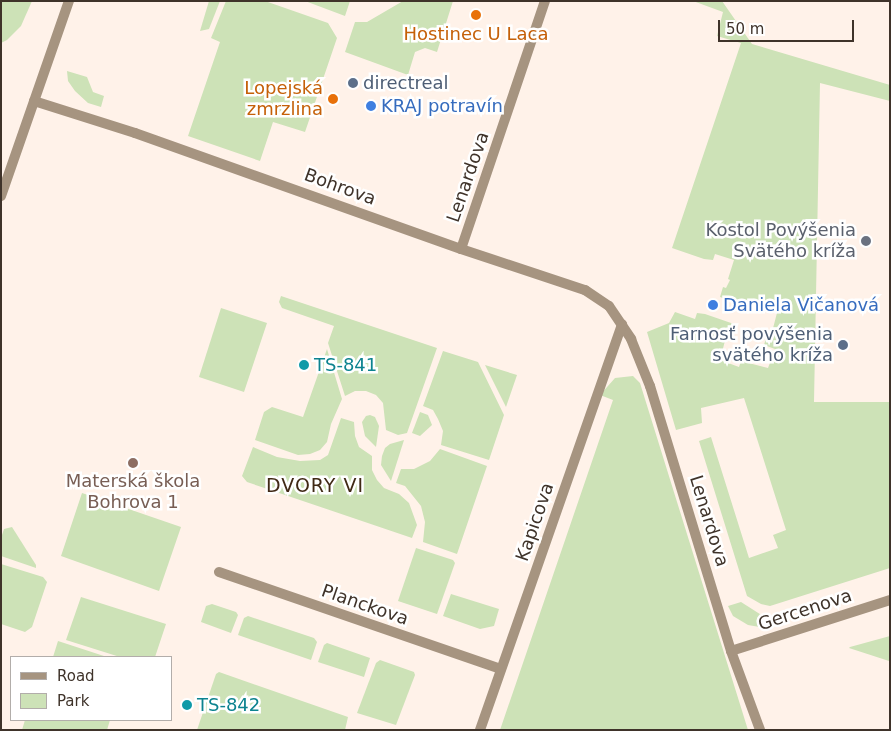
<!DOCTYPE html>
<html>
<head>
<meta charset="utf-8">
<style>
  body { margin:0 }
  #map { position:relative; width:891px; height:731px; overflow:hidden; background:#fff2e9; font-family:"DejaVu Sans",sans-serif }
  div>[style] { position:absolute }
  .green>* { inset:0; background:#cde2b7 }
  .minor>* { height:10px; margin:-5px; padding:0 5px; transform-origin:5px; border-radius:5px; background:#a69480 }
  .dots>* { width:14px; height:14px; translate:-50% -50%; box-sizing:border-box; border:2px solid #fff; border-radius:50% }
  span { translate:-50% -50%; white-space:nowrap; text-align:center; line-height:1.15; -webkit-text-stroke:5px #fff; paint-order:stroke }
  .food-label { font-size:18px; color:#c56008 }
  .right { translate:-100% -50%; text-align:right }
  .service-label { font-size:18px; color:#4e5e75 }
  .left { translate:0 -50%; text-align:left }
  .shop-label { font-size:18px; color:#366cbe }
  .street-label { font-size:18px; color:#3f332a }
  .worship-label { font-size:18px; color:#5b616d }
  .culture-label { font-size:18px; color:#0d838f }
  .education-label { font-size:18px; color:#785e54 }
  .neighbourhood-label { font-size:19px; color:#402915; letter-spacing:1px }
  .frame { position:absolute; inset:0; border:2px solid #3f332a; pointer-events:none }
  .legend { position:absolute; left:10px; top:656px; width:162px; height:65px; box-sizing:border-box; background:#fff; border:1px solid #b2adaa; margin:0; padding:6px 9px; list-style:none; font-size:15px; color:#3f332a }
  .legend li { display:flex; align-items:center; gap:10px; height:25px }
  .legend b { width:25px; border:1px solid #b2adaa }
  .scale { position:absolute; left:718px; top:20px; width:136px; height:22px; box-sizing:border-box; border:2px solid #3f332a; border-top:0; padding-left:6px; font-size:15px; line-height:18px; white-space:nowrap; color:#3f332a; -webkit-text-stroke:4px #fff; paint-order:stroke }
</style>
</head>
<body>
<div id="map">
  <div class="green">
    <div style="clip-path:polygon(1px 1px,32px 1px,21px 26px,7px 40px,1px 43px)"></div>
    <div style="clip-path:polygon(209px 1px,220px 1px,209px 29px,200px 31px)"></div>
    <div style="clip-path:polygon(226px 1px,265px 1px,328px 23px,337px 38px,305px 132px,273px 122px,260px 161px,188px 136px,220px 42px,211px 38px)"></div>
    <div style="clip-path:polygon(305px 1px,350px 1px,345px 16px)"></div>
    <div style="clip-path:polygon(403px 1px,453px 1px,437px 52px,425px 48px,415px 52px,408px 75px,345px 52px,355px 22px,367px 22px)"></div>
    <div style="clip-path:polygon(693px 1px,722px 1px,752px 44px,890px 85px,890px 101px,820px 83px,814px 402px,890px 402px,890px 568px,770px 606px,761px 604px,747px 596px,699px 441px,711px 437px,749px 558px,778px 548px,773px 535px,786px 530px,744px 398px,701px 408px,702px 423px,676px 430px,647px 332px,669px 323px,675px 312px,695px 319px,697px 313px,705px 314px,734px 324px,731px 333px,727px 333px,720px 360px,739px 367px,741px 361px,768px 368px,775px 349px,764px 345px,767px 335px,771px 336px,778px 309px,759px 302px,756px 308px,749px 305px,748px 307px,720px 297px,723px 287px,726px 288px,730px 280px,728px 279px,734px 260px,715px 254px,713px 260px,704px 259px,672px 248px,741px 43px,717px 36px,723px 12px)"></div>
    <div style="clip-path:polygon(67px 71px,87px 77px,93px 92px,104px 96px,101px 107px,88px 103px,75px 91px,68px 81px)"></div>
    <div style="clip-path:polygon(281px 296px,437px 348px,407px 433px,398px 435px,386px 430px,383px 403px,376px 395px,366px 391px,355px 391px,345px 396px,328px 343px,334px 326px,282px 308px,279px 302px)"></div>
    <div style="clip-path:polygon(221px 308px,267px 323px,244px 392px,199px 377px)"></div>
    <div style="clip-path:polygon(327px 349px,342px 399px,331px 424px,327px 442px,320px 450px,310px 454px,298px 455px,255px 440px,264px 412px,272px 407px,303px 417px)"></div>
    <div style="clip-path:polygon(443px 351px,478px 362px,504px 415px,489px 460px,441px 445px,443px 431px,438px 419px,433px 410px,423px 406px)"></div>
    <div style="clip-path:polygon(485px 365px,517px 375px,506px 407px)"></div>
    <div style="clip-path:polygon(633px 376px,640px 383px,748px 730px,500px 730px,613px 400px,600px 395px,615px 378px)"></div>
    <div style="clip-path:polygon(420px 412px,428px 415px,432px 425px,420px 436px,412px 433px)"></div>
    <div style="clip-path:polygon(370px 415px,375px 417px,379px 426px,376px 447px,365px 436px,362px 422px,366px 416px)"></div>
    <div style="clip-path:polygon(341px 418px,354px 422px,355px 436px,359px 447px,372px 456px,372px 470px,377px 480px,384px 488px,399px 494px,409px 503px,417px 525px,412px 538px,247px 482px,242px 476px,253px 447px,277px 457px,300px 461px,320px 460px,328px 455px)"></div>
    <div style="clip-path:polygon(404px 440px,391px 481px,381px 465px,382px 456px,385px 448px,390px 444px)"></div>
    <div style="clip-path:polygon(440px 449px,487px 466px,457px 554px,423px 542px,425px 522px,421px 506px,405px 486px,396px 483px,401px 469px,414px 469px,430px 461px)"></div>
    <div style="clip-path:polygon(82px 493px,181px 527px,159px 591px,61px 556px)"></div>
    <div style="clip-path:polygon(12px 527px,36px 565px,36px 568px,1px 556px,1px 538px,4px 529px)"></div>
    <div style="clip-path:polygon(416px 548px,453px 560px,455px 563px,437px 614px,398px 601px)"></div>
    <div style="clip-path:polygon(1px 564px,43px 577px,47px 582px,32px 627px,25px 632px,1px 624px)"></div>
    <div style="clip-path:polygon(451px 594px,499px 609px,494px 626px,480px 629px,443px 616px)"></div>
    <div style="clip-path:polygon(81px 597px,166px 624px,155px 657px,120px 657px,66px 640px)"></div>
    <div style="clip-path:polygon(741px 602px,763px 616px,765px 628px,748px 625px,733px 616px,728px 606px)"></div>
    <div style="clip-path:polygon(212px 604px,236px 612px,238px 615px,231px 633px,201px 622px,206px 606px)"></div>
    <div style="clip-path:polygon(248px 616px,314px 638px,317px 642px,311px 660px,238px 635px,244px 618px)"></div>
    <div style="clip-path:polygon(890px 636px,889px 661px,849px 648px,850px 647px)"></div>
    <div style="clip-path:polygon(58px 641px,107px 657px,53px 657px)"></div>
    <div style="clip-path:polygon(327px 643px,370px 658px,364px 677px,318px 662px,324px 645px)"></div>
    <div style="clip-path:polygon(380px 660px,414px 672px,415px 675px,396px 725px,357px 713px,376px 663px)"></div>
    <div style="clip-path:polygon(219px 672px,348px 717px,345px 730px,197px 730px,216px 674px)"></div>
    <div style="clip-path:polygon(25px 720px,110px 720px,107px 730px,22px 730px)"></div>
  </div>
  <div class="minor">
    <div style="left:34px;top:101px;width:106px;rotate:17.6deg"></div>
    <div style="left:135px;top:133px;width:346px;rotate:19.6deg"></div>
    <div style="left:461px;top:249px;width:131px;rotate:18.3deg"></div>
    <div style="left:585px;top:290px;width:29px;rotate:34deg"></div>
    <div style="left:609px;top:306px;width:40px;rotate:56deg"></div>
    <div style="left:631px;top:339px;width:51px;rotate:68deg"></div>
    <div style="left:650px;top:386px;width:277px;rotate:73deg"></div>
    <div style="left:731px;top:651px;width:84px;rotate:69.8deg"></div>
    <div style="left:1px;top:196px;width:207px;rotate:-70.8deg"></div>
    <div style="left:461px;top:249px;width:262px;rotate:-71.3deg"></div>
    <div style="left:219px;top:572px;width:298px;rotate:19deg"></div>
    <div style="left:731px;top:651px;width:167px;rotate:-17.8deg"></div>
    <div style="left:480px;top:730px;width:430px;rotate:-70.7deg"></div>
  </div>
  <div class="dots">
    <div style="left:476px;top:15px;background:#e8710a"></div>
    <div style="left:353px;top:83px;background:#5c6f8a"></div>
    <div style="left:333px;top:99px;background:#e8710a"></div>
    <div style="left:371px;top:106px;background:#3f7fe0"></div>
    <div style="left:866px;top:241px;background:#6b7280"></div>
    <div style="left:713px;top:305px;background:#3f7fe0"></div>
    <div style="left:843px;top:345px;background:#5c6f8a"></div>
    <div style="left:304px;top:365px;background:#0f9aa8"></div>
    <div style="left:133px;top:463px;background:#8d6e63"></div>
    <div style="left:187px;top:705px;background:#0f9aa8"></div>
  </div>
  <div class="food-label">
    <span style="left:476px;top:34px">Hostinec U Laca</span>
    <span class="right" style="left:323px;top:99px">Lopejská<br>zmrzlina</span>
  </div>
  <div class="service-label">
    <span class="left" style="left:363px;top:83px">directreal</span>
    <span class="right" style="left:833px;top:345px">Farnosť povýšenia<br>svätého kríža</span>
  </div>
  <div class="shop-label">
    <span class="left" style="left:381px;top:106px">KRAJ potravín</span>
    <span class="left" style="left:723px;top:305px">Daniela Vičanová</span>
  </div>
  <div class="street-label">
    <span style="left:468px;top:177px;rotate:-71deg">Lenardova</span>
    <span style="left:340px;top:187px;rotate:20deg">Bohrova</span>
    <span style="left:709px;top:521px;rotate:73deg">Lenardova</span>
    <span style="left:535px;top:522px;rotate:-71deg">Kapicova</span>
    <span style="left:365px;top:605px;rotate:19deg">Planckova</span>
    <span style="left:805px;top:610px;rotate:-18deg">Gercenova</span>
  </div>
  <div class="worship-label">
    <span class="right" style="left:856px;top:241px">Kostol Povýšenia<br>Svätého kríža</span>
  </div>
  <div class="culture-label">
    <span class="left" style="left:314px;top:365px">TS-841</span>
    <span class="left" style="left:197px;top:705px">TS-842</span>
  </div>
  <div class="education-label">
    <span style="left:133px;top:492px">Materská škola<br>Bohrova 1</span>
  </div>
  <div class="neighbourhood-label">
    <span style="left:315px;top:486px">DVORY VI</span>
  </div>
  <div class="frame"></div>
  <ul class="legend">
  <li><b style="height:6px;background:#a69480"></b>Road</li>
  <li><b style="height:14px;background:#cde2b7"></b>Park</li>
  </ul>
  <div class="scale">50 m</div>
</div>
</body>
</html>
